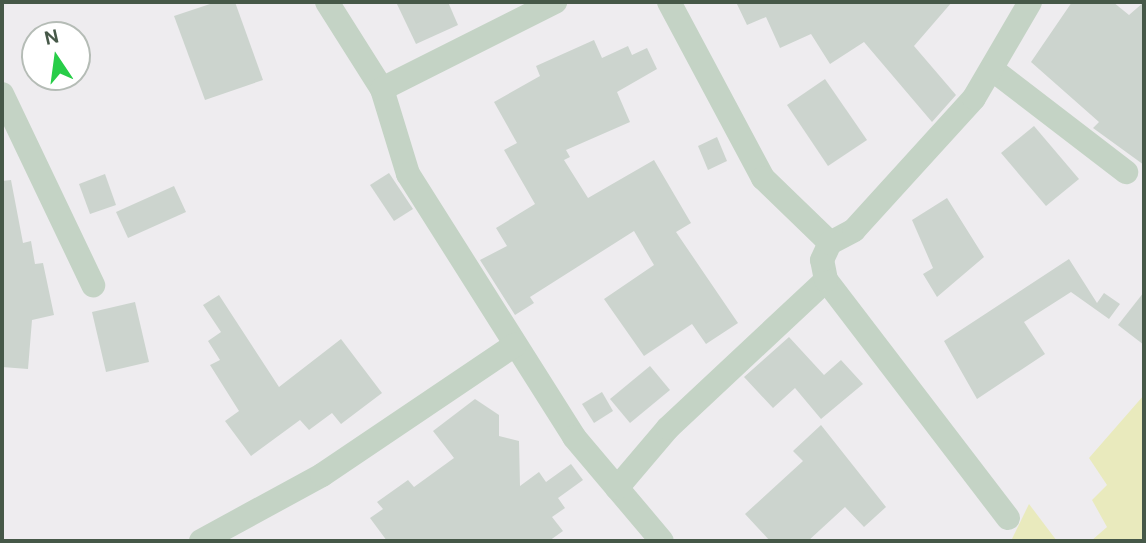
<!DOCTYPE html>
<html>
<head>
<meta charset="utf-8">
<style>
  body { margin:0 }
  #map { position:relative; width:1146px; height:543px; overflow:hidden; background:#eeecef; font-family:"DM Sans",sans-serif }
  div>[style] { position:absolute }
  .green>* { inset:0; background:#e9eabd }
  .building>* { inset:0; background:#ccd4ce }
  .minor>* { height:24px; margin:-12px; padding:0 12px; transform-origin:12px; border-radius:12px; background:#c4d3c5 }
  span { translate:-50% -50%; white-space:nowrap; text-align:center; line-height:1.15; -webkit-text-stroke:5px #fff; paint-order:stroke }
  .frame { position:absolute; inset:0; border:4px solid #465848; pointer-events:none }
  .north { position:absolute; left:21px; top:21px; width:70px; height:70px; box-sizing:border-box; background:#fff; border:2px solid #b5bcb6; border-radius:50%; rotate:347deg; font-size:19px; font-weight:700; line-height:28px; text-align:center; color:#465848 }
  .north::after { content:''; display:block; margin:auto; width:24px; height:32px; background:#28cd48; clip-path:polygon(50% 0,100% 100%,50% 72%,0 100%) }
</style>
</head>
<body>
<div id="map">
  <div class="green">
    <div style="clip-path:polygon(1144px 395px,1144px 541px,1091px 541px,1107px 527px,1092px 500px,1107px 485px,1089px 458px)"></div>
    <div style="clip-path:polygon(1029px 504px,1057px 541px,1011px 541px)"></div>
  </div>
  <div class="building">
    <div style="clip-path:polygon(216px 2px,235px 2px,263px 80px,205px 100px,174px 16px)"></div>
    <div style="clip-path:polygon(396px 2px,448px 2px,458px 25px,416px 44px)"></div>
    <div style="clip-path:polygon(736px 2px,952px 2px,914px 46px,956px 95px,932px 122px,864px 42px,830px 64px,811px 34px,780px 48px,766px 17px,747px 25px)"></div>
    <div style="clip-path:polygon(1072px 2px,1113px 2px,1129px 15px,1144px 2px,1144px 165px,1093px 128px,1099px 122px,1031px 62px)"></div>
    <div style="clip-path:polygon(594px 40px,602px 58px,628px 46px,632px 55px,647px 48px,657px 69px,617px 92px,630px 122px,566px 150px,570px 157px,564px 160px,588px 198px,654px 160px,691px 223px,676px 232px,738px 323px,706px 344px,692px 324px,644px 356px,604px 299px,654px 265px,634px 231px,530px 297px,534px 303px,515px 315px,480px 260px,507px 246px,496px 228px,535px 204px,504px 150px,517px 143px,494px 102px,540px 76px,536px 66px)"></div>
    <div style="clip-path:polygon(825px 79px,867px 140px,828px 166px,787px 105px)"></div>
    <div style="clip-path:polygon(1034px 126px,1079px 179px,1046px 206px,1001px 153px)"></div>
    <div style="clip-path:polygon(717px 137px,727px 161px,708px 170px,698px 146px)"></div>
    <div style="clip-path:polygon(389px 173px,413px 209px,394px 221px,370px 185px)"></div>
    <div style="clip-path:polygon(105px 174px,116px 205px,90px 214px,79px 184px)"></div>
    <div style="clip-path:polygon(11px 180px,23px 243px,31px 241px,35px 264px,43px 263px,54px 315px,32px 320px,28px 369px,2px 367px,2px 181px)"></div>
    <div style="clip-path:polygon(174px 186px,186px 212px,128px 238px,116px 212px)"></div>
    <div style="clip-path:polygon(947px 198px,984px 257px,937px 297px,923px 274px,933px 268px,912px 220px)"></div>
    <div style="clip-path:polygon(1069px 259px,1097px 303px,1104px 293px,1120px 304px,1109px 319px,1071px 292px,1024px 322px,1045px 354px,977px 399px,944px 341px)"></div>
    <div style="clip-path:polygon(1144px 292px,1144px 345px,1118px 325px)"></div>
    <div style="clip-path:polygon(219px 295px,279px 387px,341px 339px,382px 393px,341px 424px,332px 413px,309px 430px,300px 420px,251px 456px,225px 421px,239px 411px,210px 365px,220px 360px,208px 341px,221px 332px,203px 305px)"></div>
    <div style="clip-path:polygon(135px 302px,149px 362px,106px 372px,92px 312px)"></div>
    <div style="clip-path:polygon(789px 337px,824px 375px,841px 360px,863px 384px,821px 419px,795px 388px,773px 408px,744px 377px)"></div>
    <div style="clip-path:polygon(650px 366px,670px 390px,630px 423px,610px 399px)"></div>
    <div style="clip-path:polygon(602px 392px,613px 411px,594px 423px,582px 404px)"></div>
    <div style="clip-path:polygon(475px 399px,499px 415px,499px 436px,519px 441px,520px 486px,539px 472px,546px 482px,571px 464px,583px 480px,558px 498px,565px 508px,552px 517px,563px 531px,549px 541px,387px 541px,370px 518px,383px 509px,377px 502px,408px 480px,414px 487px,454px 458px,433px 431px)"></div>
    <div style="clip-path:polygon(821px 425px,886px 507px,864px 527px,845px 507px,808px 541px,770px 541px,745px 514px,803px 461px,793px 451px)"></div>
  </div>
  <div class="minor">
    <div style="left:327px;top:2px;width:103px;rotate:57.7deg"></div>
    <div style="left:382px;top:89px;width:89px;rotate:73deg"></div>
    <div style="left:408px;top:174px;width:311px;rotate:57.7deg"></div>
    <div style="left:574px;top:437px;width:136px;rotate:49.8deg"></div>
    <div style="left:669px;top:2px;width:200px;rotate:61.9deg"></div>
    <div style="left:763px;top:178px;width:93px;rotate:44.1deg"></div>
    <div style="left:993px;top:70px;width:168px;rotate:37.5deg"></div>
    <div style="left:382px;top:89px;width:194px;rotate:-26.7deg"></div>
    <div style="left:2px;top:94px;width:212px;rotate:64.5deg"></div>
    <div style="left:617px;top:488px;width:79px;rotate:-49.6deg"></div>
    <div style="left:668px;top:428px;width:216px;rotate:-43.1deg"></div>
    <div style="left:1008px;top:518px;width:300px;rotate:-127.4deg"></div>
    <div style="left:826px;top:280px;width:20px;rotate:-101deg"></div>
    <div style="left:822px;top:260px;width:19px;rotate:-65deg"></div>
    <div style="left:830px;top:243px;width:27px;rotate:-28deg"></div>
    <div style="left:854px;top:230px;width:178px;rotate:-47.7deg"></div>
    <div style="left:974px;top:98px;width:111px;rotate:-59.7deg"></div>
    <div style="left:201px;top:541px;width:138px;rotate:-28.6deg"></div>
    <div style="left:322px;top:475px;width:233px;rotate:-34deg"></div>
  </div>
  <div class="frame"></div>
  <div class="north">N</div>
</div>
</body>
</html>
